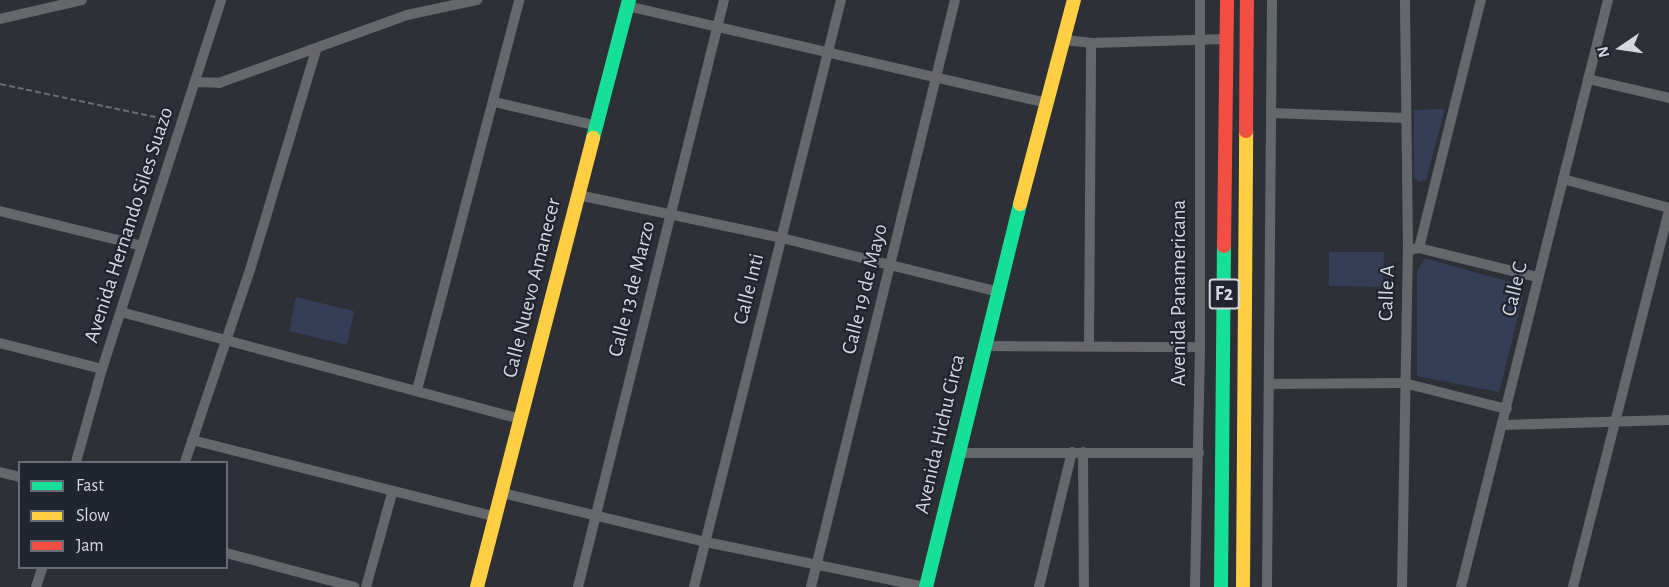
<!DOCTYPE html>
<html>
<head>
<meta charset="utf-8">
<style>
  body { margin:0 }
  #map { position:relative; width:1669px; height:587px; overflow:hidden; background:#2e3037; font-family:"Alegreya Sans",sans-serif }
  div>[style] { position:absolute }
  .green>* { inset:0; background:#353e56 }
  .path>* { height:2px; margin-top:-1px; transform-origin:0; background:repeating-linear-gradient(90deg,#6a6c6e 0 6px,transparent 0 9px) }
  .street>* { height:10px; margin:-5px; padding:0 5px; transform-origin:5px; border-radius:5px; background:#66676b }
  .fast>* { height:14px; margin:-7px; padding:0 7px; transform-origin:7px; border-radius:7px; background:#16e098 }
  .slow>* { height:14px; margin:-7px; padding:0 7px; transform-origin:7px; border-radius:7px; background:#ffcf43 }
  .jam>* { height:14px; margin:-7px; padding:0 7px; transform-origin:7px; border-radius:7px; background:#f24e42 }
  span { translate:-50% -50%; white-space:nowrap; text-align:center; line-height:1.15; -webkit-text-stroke:4.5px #202530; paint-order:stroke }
  .shield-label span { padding:2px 4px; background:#202530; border:2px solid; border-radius:4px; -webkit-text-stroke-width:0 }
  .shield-label { font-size:20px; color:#d4d7df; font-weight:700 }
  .street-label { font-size:21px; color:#d4d7df }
  .legend { position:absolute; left:18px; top:461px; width:210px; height:108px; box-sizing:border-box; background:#202530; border:2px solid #686c76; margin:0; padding:8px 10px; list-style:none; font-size:18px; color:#d4d7df }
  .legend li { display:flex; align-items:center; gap:12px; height:30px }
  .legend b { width:30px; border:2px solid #686c76 }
  .north { position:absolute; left:1591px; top:18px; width:60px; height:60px; -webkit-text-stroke:4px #202530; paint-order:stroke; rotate:257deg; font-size:16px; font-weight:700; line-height:24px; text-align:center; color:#d4d7df }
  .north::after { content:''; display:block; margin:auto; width:21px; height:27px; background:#d4d7df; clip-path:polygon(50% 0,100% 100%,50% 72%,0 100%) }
</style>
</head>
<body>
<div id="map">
  <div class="green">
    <div style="clip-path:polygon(1445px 109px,1426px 180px,1419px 182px,1414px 177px,1414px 110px)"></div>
    <div style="clip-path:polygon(1329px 252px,1384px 252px,1383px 287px,1329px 286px)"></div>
    <div style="clip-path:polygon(1425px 258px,1517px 284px,1523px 296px,1499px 392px,1417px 376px,1417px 271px)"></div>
    <div style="clip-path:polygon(296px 297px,354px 311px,347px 345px,289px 331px)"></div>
  </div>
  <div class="path">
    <div style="left:0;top:84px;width:174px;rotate:12deg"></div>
  </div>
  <div class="street">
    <div style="left:627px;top:6px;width:432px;rotate:13deg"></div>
    <div style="left:0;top:19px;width:84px;rotate:-13deg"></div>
    <div style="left:1064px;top:40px;width:27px;rotate:6deg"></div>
    <div style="left:1091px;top:43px;width:135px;rotate:-1.7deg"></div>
    <div style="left:1588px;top:79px;width:83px;rotate:13.2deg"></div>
    <div style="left:196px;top:82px;width:23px;rotate:2deg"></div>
    <div style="left:219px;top:83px;width:200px;rotate:-19.9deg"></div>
    <div style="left:407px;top:15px;width:72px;rotate:-12.1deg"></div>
    <div style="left:494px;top:102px;width:107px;rotate:13deg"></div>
    <div style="left:1271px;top:113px;width:134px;rotate:2.1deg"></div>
    <div style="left:1563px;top:179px;width:110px;rotate:15.3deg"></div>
    <div style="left:578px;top:195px;width:208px;rotate:11.9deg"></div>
    <div style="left:782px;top:238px;width:223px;rotate:14deg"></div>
    <div style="left:0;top:211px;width:146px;rotate:13.8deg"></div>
    <div style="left:1419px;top:248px;width:122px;rotate:13.8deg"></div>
    <div style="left:1408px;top:250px;width:11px;rotate:-10deg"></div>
    <div style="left:1419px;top:248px;width:256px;rotate:-76deg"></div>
    <div style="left:121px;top:312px;width:414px;rotate:15deg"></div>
    <div style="left:0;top:343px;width:105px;rotate:14.3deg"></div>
    <div style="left:983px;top:346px;width:217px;rotate:0.3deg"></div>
    <div style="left:1089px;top:346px;width:303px;rotate:-89.6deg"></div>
    <div style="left:1269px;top:384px;width:135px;rotate:-0.4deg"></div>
    <div style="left:1404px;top:383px;width:106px;rotate:14.2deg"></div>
    <div style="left:417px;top:390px;width:403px;rotate:-75.3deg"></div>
    <div style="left:1503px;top:425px;width:166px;rotate:-1.7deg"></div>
    <div style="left:192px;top:440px;width:314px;rotate:14.2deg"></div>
    <div style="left:1083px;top:452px;width:135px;rotate:89.6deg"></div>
    <div style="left:957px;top:453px;width:242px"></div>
    <div style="left:76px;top:462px;width:97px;rotate:-74.4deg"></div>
    <div style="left:102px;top:369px;width:388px;rotate:-72.1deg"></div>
    <div style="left:185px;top:462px;width:203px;rotate:-71.3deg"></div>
    <div style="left:250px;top:270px;width:230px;rotate:-73.3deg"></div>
    <div style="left:0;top:472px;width:21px;rotate:14deg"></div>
    <div style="left:502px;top:493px;width:210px;rotate:13.5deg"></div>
    <div style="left:706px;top:542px;width:225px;rotate:11.6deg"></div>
    <div style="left:226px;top:553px;width:133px;rotate:14.8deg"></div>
    <div style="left:36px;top:587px;width:20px;rotate:-72deg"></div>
    <div style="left:366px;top:587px;width:98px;rotate:-74.5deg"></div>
    <div style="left:578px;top:587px;width:605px;rotate:-76.03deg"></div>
    <div style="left:694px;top:587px;width:605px;rotate:-75.94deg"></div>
    <div style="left:811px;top:587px;width:604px;rotate:-76.22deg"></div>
    <div style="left:1039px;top:587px;width:139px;rotate:-76.3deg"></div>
    <div style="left:1195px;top:587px;width:240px;rotate:-88.8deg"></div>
    <div style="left:1200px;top:347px;width:347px;rotate:-90deg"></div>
    <div style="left:1267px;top:587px;width:587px;rotate:-89.51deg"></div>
    <div style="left:1402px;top:587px;width:337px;rotate:-89deg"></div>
    <div style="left:1408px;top:250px;width:250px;rotate:-90.7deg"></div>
    <div style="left:1461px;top:587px;width:605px;rotate:-75.94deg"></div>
    <div style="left:1573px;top:587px;width:390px;rotate:-75.7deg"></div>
  </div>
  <div class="fast">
    <div style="left:593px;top:138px;width:143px;rotate:-75.4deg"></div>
    <div style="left:926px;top:587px;width:394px;rotate:-76.2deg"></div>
    <div style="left:1221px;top:587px;width:341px;rotate:-89.5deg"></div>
  </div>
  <div class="slow">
    <div style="left:1020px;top:204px;width:211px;rotate:-75.2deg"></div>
    <div style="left:477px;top:587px;width:464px;rotate:-75.5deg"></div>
    <div style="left:1243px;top:587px;width:456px;rotate:-89.6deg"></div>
  </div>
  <div class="jam">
    <div style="left:1246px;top:131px;width:131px;rotate:-89.6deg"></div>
    <div style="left:1224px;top:246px;width:246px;rotate:-89.3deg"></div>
  </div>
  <div class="shield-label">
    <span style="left:1224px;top:294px">F2</span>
  </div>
  <div class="street-label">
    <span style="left:129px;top:225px;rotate:-72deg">Avenida Hernando Siles Suazo</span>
    <span style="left:532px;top:288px;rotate:-76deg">Calle Nuevo Amanecer</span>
    <span style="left:632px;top:289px;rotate:-76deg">Calle 13 de Marzo</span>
    <span style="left:749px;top:289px;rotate:-76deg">Calle Inti</span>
    <span style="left:865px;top:289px;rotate:-76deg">Calle 19 de Mayo</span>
    <span style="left:1515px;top:289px;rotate:-77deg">Calle C</span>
    <span style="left:1179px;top:293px;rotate:-90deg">Avenida Panamericana</span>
    <span style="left:1387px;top:293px;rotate:-88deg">Calle A</span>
    <span style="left:940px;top:434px;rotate:-77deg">Avenida Hichu Circa</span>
  </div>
  <ul class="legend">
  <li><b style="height:8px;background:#16e098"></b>Fast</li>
  <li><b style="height:8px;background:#ffcf43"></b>Slow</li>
  <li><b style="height:8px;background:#f24e42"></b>Jam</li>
  </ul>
  <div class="north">N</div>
</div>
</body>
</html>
